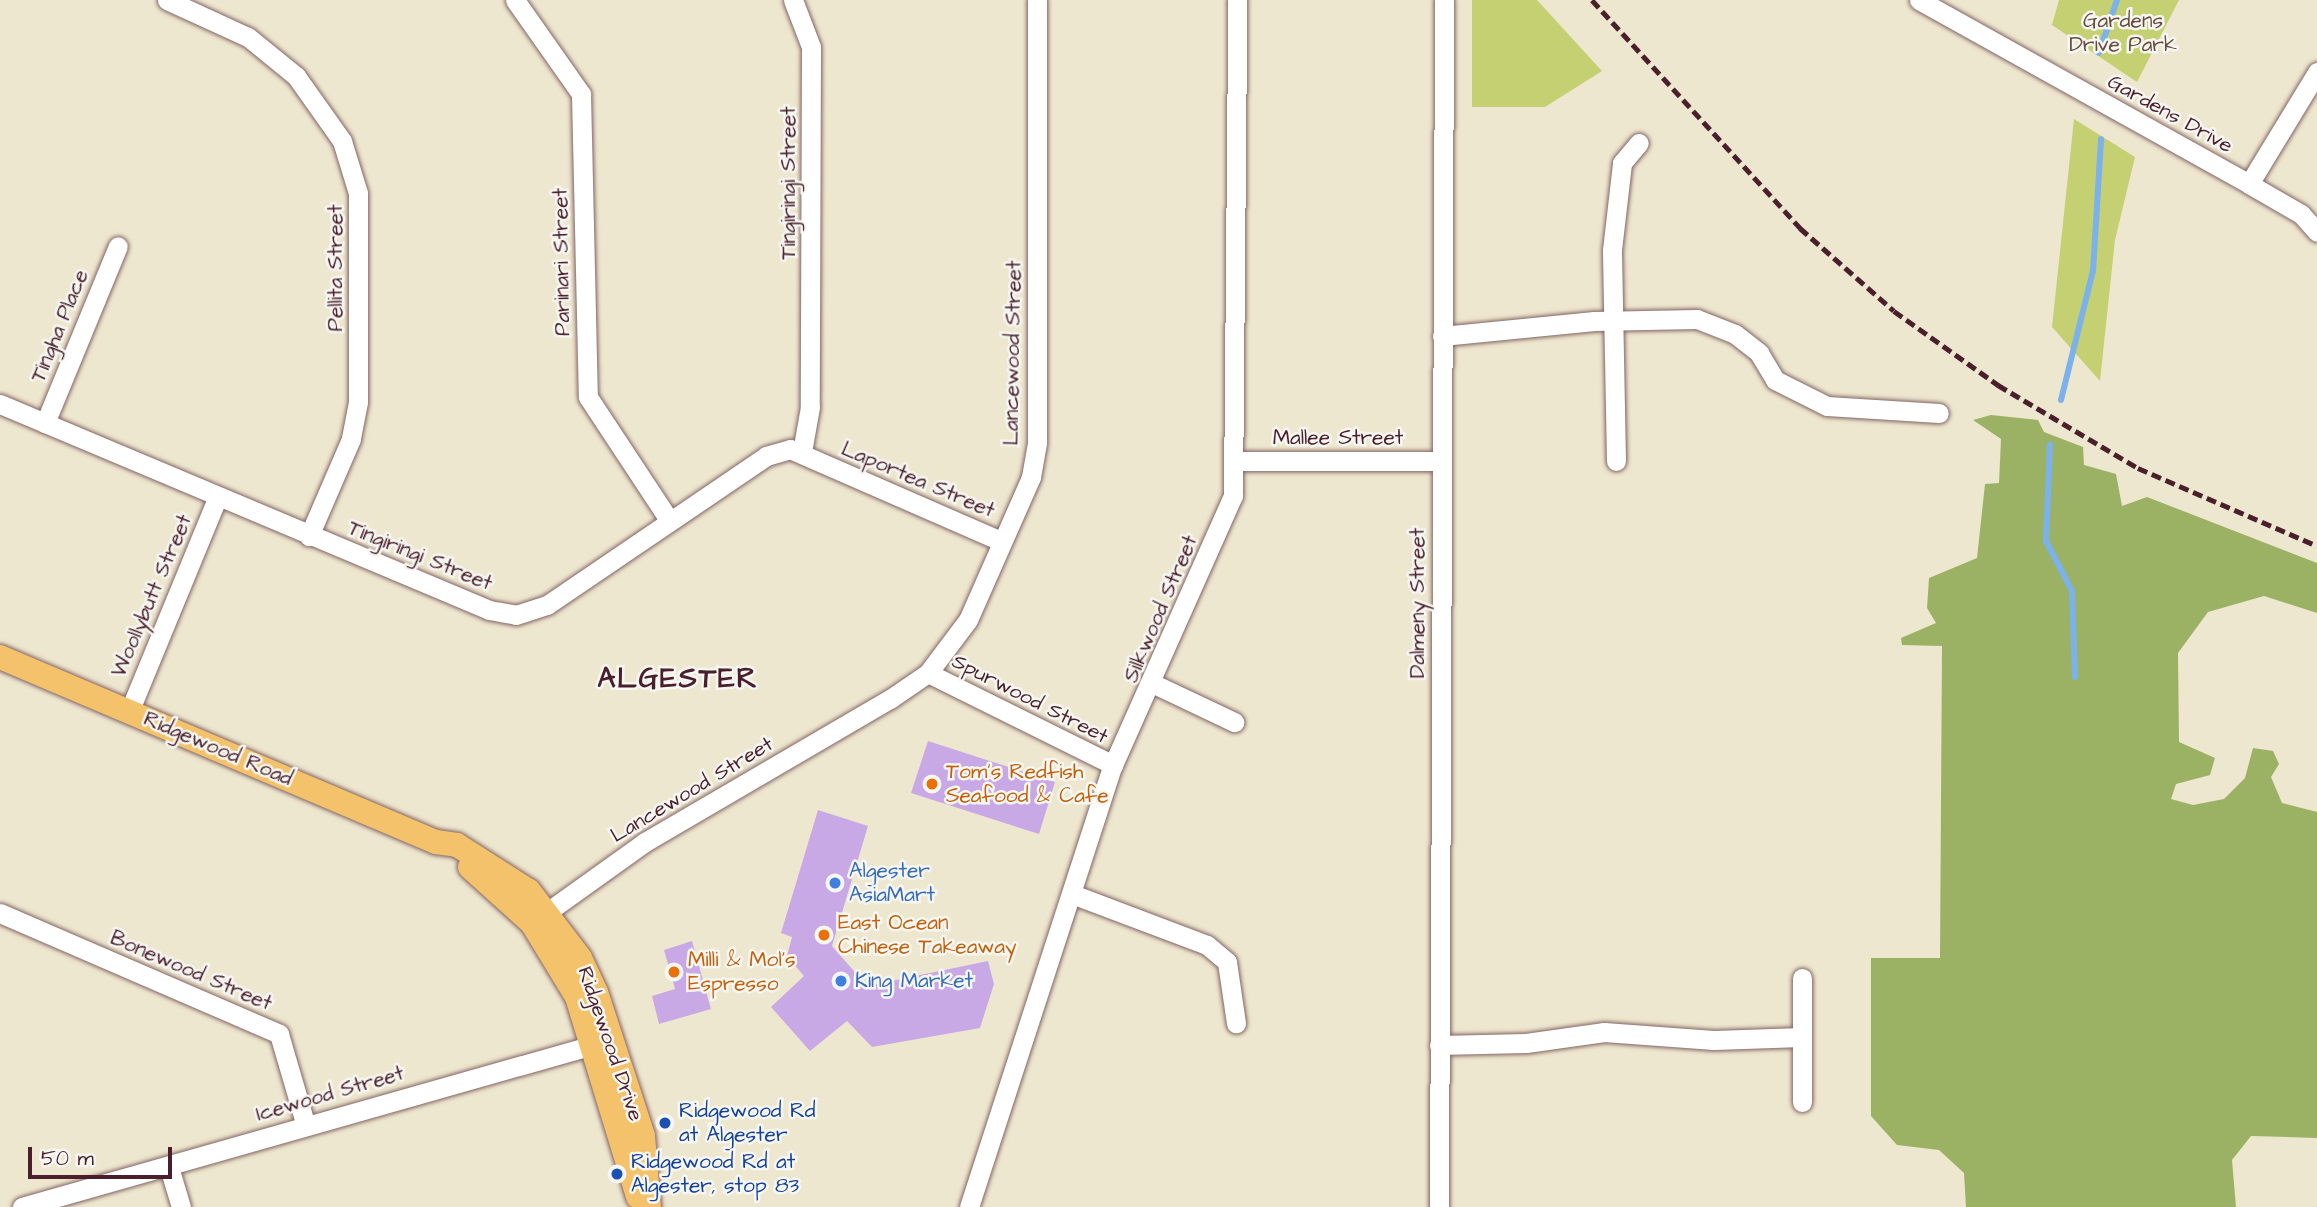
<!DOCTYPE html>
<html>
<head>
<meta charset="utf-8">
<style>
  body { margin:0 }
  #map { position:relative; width:2317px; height:1207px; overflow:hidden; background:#eee7cf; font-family:"Architects Daughter",sans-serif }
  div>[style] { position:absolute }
  .green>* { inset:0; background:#c4d072 }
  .forest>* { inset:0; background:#9bb264 }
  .stream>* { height:6px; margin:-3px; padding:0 3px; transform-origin:3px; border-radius:3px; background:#7cb2eb }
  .building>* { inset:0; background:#c8a9e6 }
  .roads { filter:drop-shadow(0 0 2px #836564) drop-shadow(0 0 2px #836564) }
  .minor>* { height:19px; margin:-9.5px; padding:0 9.5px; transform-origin:9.5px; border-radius:9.5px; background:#fff }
  .major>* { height:24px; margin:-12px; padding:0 12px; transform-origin:12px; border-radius:12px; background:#f3c26a }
  .rail>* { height:5px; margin-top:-2.5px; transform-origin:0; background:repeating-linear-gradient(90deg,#4a1f2b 0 10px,transparent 0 15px) }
  .dots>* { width:19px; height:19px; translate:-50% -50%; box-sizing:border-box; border:4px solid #f6f6f2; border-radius:50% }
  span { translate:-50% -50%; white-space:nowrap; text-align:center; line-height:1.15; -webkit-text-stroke:5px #f6f6f2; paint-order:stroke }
  .park-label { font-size:21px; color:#684b3d }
  .street-label { font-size:21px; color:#4a1f2b }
  .food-label { font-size:21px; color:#c56008 }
  .left { translate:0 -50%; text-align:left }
  .shop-label { font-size:21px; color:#366cbe }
  .transit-label { font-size:21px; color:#164399 }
  .district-label { font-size:28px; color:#4a1f2b; font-weight:700; letter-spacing:2px }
  .scale { position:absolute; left:28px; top:1147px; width:144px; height:32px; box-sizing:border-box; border:4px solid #4a1f2b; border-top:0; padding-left:9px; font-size:21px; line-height:24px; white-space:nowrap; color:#4a1f2b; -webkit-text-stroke:5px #f6f6f2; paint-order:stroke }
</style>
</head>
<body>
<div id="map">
  <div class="green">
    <div style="clip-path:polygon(1472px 0,1537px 0,1602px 71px,1545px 107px,1472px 107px)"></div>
    <div style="clip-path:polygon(2059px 0,2179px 0,2137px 82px,2052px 25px)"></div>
    <div style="clip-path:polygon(2074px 119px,2135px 157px,2115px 240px,2100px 381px,2052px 327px)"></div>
  </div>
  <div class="forest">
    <div style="clip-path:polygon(1991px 415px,2038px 420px,2044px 432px,2083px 447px,2084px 465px,2116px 474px,2122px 506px,2147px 497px,2317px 563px,2317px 613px,2264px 596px,2208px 612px,2178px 653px,2179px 742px,2215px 758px,2210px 775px,2176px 784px,2171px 799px,2193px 805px,2224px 799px,2245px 778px,2253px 748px,2273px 751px,2279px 764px,2271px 777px,2282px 803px,2317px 812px,2317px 1138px,2251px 1136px,2232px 1160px,2236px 1207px,1966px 1207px,1964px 1173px,1939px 1150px,1897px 1145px,1871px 1116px,1871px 958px,1940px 958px,1942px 646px,1902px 645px,1901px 638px,1936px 623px,1927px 608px,1929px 578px,1977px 558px,1985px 484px,1999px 483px,2001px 439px,1973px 420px)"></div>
  </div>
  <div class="stream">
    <div style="left:2099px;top:53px;width:56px;rotate:-71.2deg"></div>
    <div style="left:2061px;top:400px;width:133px;rotate:-76.1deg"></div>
    <div style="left:2093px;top:271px;width:132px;rotate:-86.5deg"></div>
    <div style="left:2050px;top:445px;width:96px;rotate:92.4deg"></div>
    <div style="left:2046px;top:541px;width:56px;rotate:62.5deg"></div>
    <div style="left:2072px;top:591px;width:86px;rotate:88deg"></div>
  </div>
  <div class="building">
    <div style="clip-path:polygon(928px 741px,1055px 782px,1039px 834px,911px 793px)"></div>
    <div style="clip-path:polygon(818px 810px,868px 826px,832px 946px,867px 986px,988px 961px,994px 984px,980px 1028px,872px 1047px,847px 1021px,810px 1051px,771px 1007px,804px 976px,787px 956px,792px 937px,781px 933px)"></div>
    <div style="clip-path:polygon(692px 941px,711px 1009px,659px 1024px,652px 996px,675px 989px,664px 950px)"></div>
  </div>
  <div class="roads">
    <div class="minor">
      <div style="left:167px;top:0;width:89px;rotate:24.6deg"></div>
      <div style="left:248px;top:37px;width:62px;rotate:39.1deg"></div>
      <div style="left:296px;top:76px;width:80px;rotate:54.7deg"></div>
      <div style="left:342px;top:141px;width:54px;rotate:72.9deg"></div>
      <div style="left:358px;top:193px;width:209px;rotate:90deg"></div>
      <div style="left:358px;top:402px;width:38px;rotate:101deg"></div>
      <div style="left:351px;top:439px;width:106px;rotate:113.4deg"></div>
      <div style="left:515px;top:0;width:115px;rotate:54.9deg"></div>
      <div style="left:581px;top:94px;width:303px;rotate:88.7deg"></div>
      <div style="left:588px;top:397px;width:147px;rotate:56.6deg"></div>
      <div style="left:793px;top:0;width:50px;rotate:69deg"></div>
      <div style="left:811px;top:47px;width:360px;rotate:90.2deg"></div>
      <div style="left:810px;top:407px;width:46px;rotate:100.1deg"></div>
      <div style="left:1919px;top:0;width:378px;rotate:29.1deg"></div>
      <div style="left:2249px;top:184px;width:60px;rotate:30deg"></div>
      <div style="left:2301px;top:214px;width:24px;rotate:48deg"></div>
      <div style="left:2249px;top:184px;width:131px;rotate:-58.7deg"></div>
      <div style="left:1442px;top:336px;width:153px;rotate:-5.6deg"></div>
      <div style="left:1594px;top:321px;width:103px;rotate:-1.1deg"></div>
      <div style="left:1697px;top:319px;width:41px;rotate:21.5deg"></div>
      <div style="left:1735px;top:334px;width:31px;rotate:38deg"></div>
      <div style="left:1759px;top:353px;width:31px;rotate:59deg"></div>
      <div style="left:1775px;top:380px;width:58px;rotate:26.6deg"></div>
      <div style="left:1827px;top:406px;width:112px;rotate:3.6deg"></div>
      <div style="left:0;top:404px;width:531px;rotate:22.84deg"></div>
      <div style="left:489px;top:610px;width:27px;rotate:10deg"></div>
      <div style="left:516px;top:615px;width:33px;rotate:-18deg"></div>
      <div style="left:547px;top:605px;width:265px;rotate:-34.2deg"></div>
      <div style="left:766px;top:456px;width:25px;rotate:-16deg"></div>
      <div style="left:790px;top:449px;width:230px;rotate:23.6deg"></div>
      <div style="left:45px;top:423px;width:191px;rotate:-67.6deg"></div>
      <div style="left:1235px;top:461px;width:207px"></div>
      <div style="left:1616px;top:461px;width:211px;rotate:-91.1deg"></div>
      <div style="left:1612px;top:250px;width:88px;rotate:-83.4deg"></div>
      <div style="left:1622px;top:163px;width:26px;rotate:-50deg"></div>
      <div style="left:928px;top:673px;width:207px;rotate:26.4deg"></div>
      <div style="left:1154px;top:684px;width:89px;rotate:25.4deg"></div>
      <div style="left:129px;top:712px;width:231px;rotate:-67.6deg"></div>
      <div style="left:1072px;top:894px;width:144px;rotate:20.7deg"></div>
      <div style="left:1207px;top:945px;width:26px;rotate:40deg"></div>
      <div style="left:1227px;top:962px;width:62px;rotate:81.6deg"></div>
      <div style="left:0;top:913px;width:304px;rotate:23.4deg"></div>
      <div style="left:279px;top:1034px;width:93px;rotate:73.7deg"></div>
      <div style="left:536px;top:920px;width:134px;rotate:-35.6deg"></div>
      <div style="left:645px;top:842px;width:284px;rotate:-30.3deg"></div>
      <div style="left:890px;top:699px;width:46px;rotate:-34.4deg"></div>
      <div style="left:928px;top:673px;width:66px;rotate:-53deg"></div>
      <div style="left:968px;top:620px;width:156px;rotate:-66.2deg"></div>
      <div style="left:1031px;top:477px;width:36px;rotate:-80deg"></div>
      <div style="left:1037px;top:442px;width:442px;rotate:-90deg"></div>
      <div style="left:1439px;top:1045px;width:87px;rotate:-1.3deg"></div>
      <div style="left:1526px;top:1043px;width:79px;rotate:-8deg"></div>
      <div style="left:1604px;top:1032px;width:110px;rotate:4.2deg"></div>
      <div style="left:1714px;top:1040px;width:88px;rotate:-2deg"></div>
      <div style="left:1802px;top:1102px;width:124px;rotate:-90deg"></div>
      <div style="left:169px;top:1167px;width:42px;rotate:73.3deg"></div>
      <div style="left:22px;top:1207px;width:604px;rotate:-15.85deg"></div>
      <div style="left:969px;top:1207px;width:465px;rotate:-72deg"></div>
      <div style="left:1113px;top:765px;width:295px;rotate:-66deg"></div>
      <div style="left:1233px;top:496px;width:496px;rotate:-89.5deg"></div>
      <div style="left:1439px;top:1207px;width:1207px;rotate:-89.76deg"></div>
    </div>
    <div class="major">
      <div style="left:0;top:657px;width:474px;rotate:23deg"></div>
      <div style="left:436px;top:842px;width:21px;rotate:8deg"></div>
      <div style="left:457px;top:845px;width:85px;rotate:32.6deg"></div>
      <div style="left:529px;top:891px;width:84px;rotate:52.7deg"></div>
      <div style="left:580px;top:958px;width:38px;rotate:65deg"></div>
      <div style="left:596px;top:992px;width:151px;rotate:71.9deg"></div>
      <div style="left:643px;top:1136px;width:71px;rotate:85.2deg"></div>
      <div style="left:470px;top:867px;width:84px;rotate:42.1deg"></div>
      <div style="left:532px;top:923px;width:87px;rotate:58.7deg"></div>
      <div style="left:577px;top:997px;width:209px;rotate:73deg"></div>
    </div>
  </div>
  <div class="rail">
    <div style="left:1592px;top:0;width:309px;rotate:47.6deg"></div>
    <div style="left:1800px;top:228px;width:125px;rotate:41.4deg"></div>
    <div style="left:1894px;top:311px;width:128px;rotate:35.4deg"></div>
    <div style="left:1998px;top:385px;width:163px;rotate:30.7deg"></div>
    <div style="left:2138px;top:468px;width:195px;rotate:23.5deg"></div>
  </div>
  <div class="dots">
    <div style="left:932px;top:784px;background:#e8710a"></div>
    <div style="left:835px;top:883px;background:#3f7fe0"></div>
    <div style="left:824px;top:935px;background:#e8710a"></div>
    <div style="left:674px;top:972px;background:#e8710a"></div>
    <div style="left:841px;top:981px;background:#3f7fe0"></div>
    <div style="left:665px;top:1123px;background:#1a4fb4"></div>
    <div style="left:617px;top:1174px;background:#1a4fb4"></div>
  </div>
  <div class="park-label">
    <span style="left:2123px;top:33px">Gardens<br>Drive Park</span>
  </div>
  <div class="street-label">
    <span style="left:2170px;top:114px;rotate:29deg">Gardens Drive</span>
    <span style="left:789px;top:183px;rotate:-90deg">Tingiringi Street</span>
    <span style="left:562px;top:262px;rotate:-91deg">Parinari Street</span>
    <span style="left:336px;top:268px;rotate:-90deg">Pellita Street</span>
    <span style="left:60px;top:326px;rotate:-68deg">Tingha Place</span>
    <span style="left:1013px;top:353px;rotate:-89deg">Lancewood Street</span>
    <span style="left:1338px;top:438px">Mallee Street</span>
    <span style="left:918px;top:480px;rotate:23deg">Laportea Street</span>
    <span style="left:420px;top:556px;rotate:22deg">Tingiringi Street</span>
    <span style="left:152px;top:596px;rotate:-67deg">Woollybutt Street</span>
    <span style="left:1418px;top:603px;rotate:-90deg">Dalmeny Street</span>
    <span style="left:1161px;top:609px;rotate:-67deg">Silkwood Street</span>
    <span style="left:1030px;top:699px;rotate:27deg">Spurwood Street</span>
    <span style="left:218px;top:749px;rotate:23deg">Ridgewood Road</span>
    <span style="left:692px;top:790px;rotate:-31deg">Lancewood Street</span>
    <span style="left:191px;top:971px;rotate:23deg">Bonewood Street</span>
    <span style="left:610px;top:1044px;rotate:71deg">Ridgewood Drive</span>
    <span style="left:330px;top:1094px;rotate:-16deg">Icewood Street</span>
  </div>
  <div class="food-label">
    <span class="left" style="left:946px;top:784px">Tom's Redfish<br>Seafood &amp; Cafe</span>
    <span class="left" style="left:838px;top:935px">East Ocean<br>Chinese Takeaway</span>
    <span class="left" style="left:688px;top:972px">Milli &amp; Mol's<br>Espresso</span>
  </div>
  <div class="shop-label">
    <span class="left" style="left:849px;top:883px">Algester<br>AsiaMart</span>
    <span class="left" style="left:855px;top:981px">King Market</span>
  </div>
  <div class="transit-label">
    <span class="left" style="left:679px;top:1123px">Ridgewood Rd<br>at Algester</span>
    <span class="left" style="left:631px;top:1174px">Ridgewood Rd at<br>Algester, stop 83</span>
  </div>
  <div class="district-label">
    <span style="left:678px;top:679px">ALGESTER</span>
  </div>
  <div class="scale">50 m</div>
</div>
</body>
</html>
